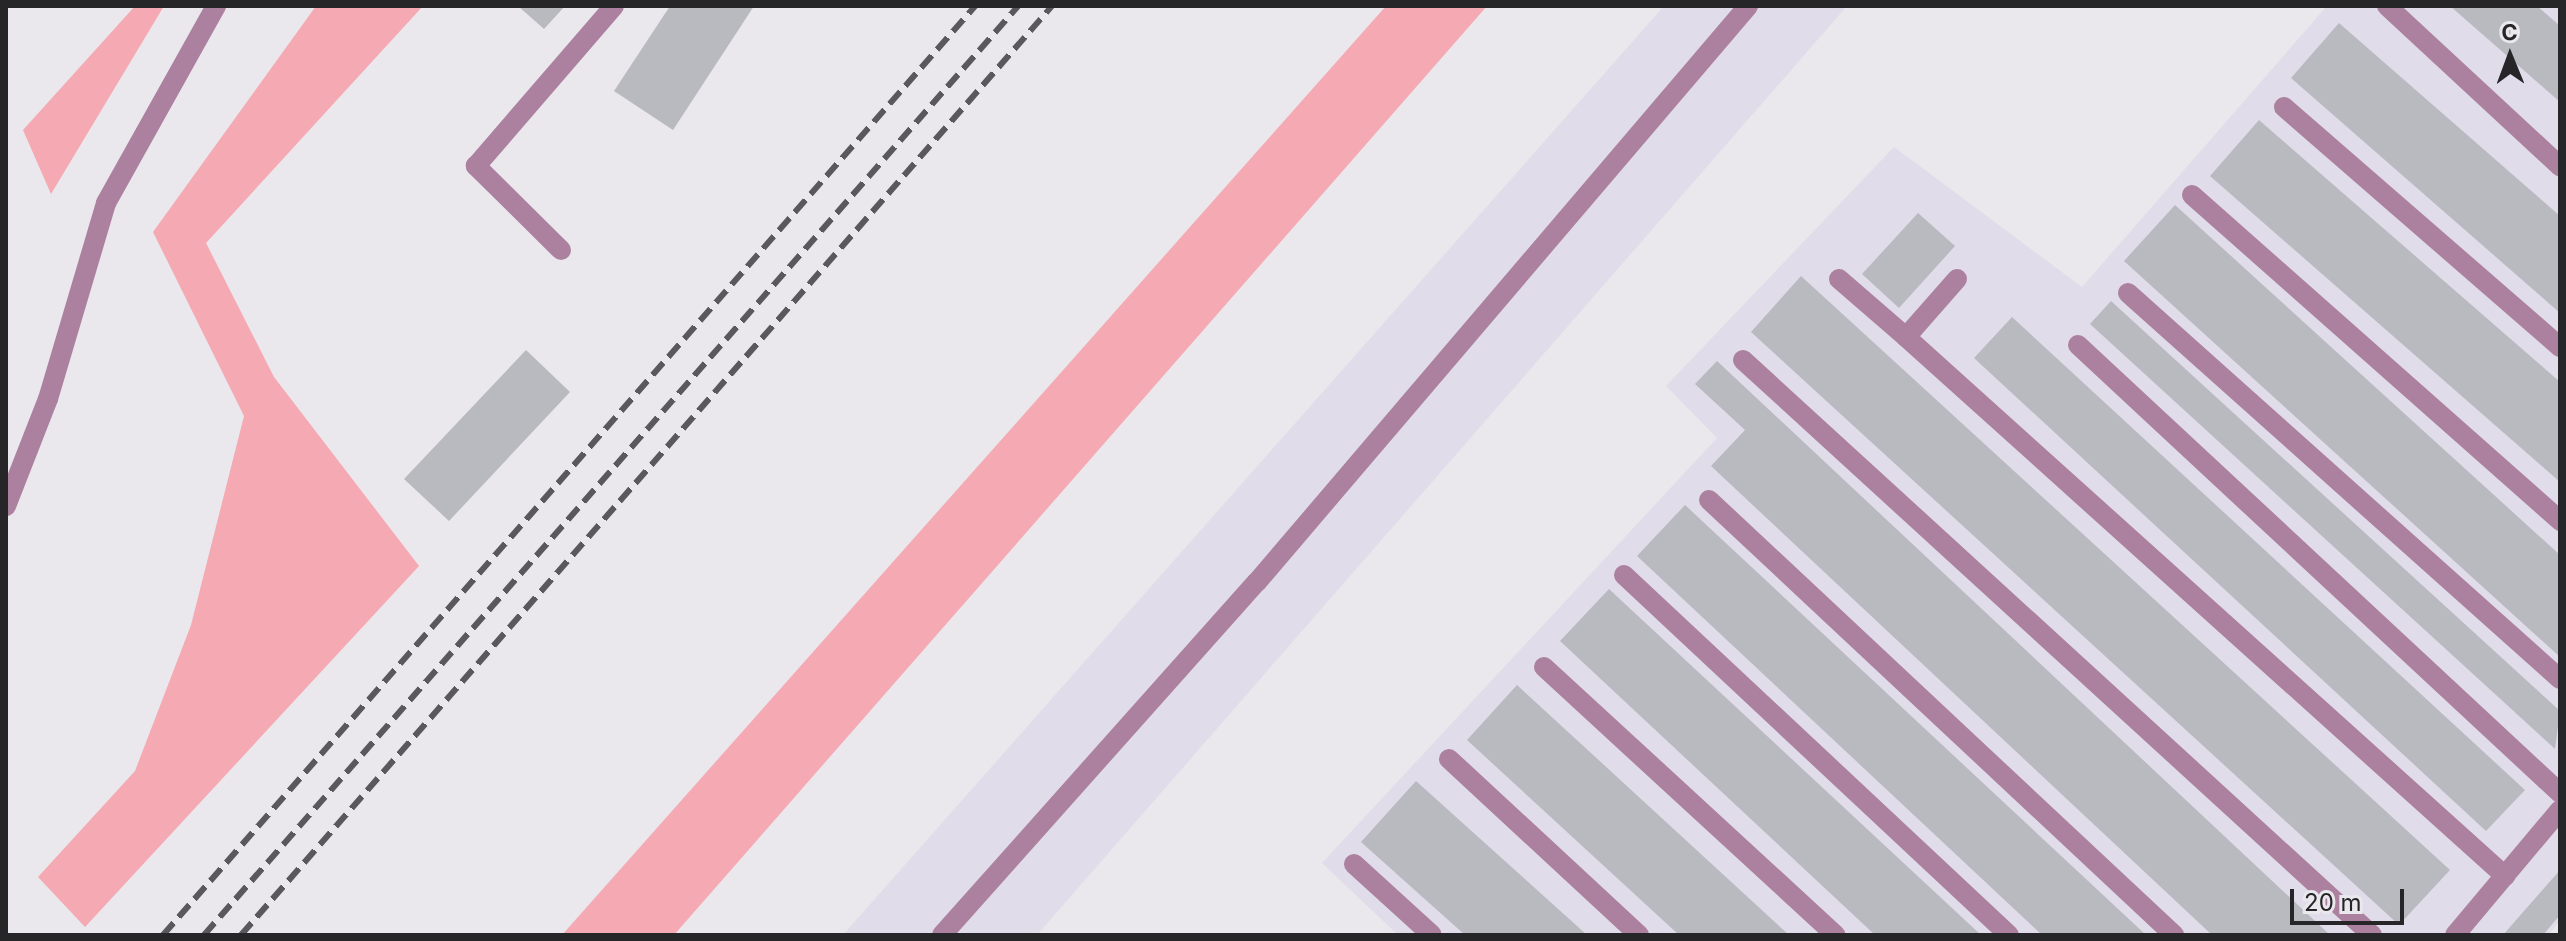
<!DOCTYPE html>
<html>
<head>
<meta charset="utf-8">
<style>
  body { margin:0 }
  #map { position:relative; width:2566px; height:941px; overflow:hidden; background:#eae7ed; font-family:Inter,sans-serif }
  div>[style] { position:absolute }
  .built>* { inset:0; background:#e1dce9 }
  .green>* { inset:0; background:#f5a9b2 }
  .building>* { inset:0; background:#b8bac0 }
  .minor>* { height:20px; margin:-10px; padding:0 10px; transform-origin:10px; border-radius:10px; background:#ac819f }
  .rail>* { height:6px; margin-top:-3px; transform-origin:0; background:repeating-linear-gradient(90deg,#59585b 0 16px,transparent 0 24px) }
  span { translate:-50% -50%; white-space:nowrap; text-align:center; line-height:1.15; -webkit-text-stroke:6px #eae7ed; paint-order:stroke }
  .frame { position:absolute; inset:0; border:8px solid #262527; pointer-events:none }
  .north { position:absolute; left:2470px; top:16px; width:80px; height:80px; -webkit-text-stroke:6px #eae7ed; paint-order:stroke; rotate:359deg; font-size:22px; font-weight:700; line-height:32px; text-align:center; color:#262527 }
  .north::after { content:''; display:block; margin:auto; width:28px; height:36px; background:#262527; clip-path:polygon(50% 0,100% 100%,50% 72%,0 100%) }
  .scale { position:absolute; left:2290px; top:889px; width:114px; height:36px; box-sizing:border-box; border:4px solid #262527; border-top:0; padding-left:10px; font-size:24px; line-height:28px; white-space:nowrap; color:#262527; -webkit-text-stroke:6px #eae7ed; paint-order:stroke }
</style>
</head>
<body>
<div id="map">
  <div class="built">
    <div style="clip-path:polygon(1664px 6px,1847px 6px,1037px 935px,843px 935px)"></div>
    <div style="clip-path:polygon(2327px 6px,2560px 6px,2560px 921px,2548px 935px,1398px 935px,1322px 863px,1717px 438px,1666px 386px,1894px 147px,2082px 287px)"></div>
  </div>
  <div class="green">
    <div style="clip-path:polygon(135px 6px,164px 6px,51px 194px,23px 130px)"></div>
    <div style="clip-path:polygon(316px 6px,423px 6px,206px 243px,274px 377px,419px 566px,85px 927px,38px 877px,135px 771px,191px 625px,244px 416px,153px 232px)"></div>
    <div style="clip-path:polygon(1386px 6px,1487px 6px,674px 935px,562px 935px)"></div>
  </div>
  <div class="building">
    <div style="clip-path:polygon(518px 6px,565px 6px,544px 29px)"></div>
    <div style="clip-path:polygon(670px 6px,754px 6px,673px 130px,614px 91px)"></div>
    <div style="clip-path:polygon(2450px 6px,2537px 6px,2560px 26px,2560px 102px)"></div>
    <div style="clip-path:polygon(2339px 23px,2560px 216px,2560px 313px,2291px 78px)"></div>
    <div style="clip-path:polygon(2259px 120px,2560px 382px,2560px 482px,2210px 176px)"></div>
    <div style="clip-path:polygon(2175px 205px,2560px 555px,2560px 657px,2124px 261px)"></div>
    <div style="clip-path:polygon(1918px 213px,1955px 246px,1899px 308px,1862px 274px)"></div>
    <div style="clip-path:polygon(1801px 276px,2450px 870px,2399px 925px,1751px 332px)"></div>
    <div style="clip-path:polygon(2111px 301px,2560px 711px,2555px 749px,2090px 324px)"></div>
    <div style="clip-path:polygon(2012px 317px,2525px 790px,2486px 831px,1974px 358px)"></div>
    <div style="clip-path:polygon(526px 350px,570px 392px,449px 521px,404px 479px)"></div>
    <div style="clip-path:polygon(1717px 361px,2330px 935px,2212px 935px,1711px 466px,1745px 430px,1695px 384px)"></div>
    <div style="clip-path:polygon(1685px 505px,2146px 935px,2042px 935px,1637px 556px)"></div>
    <div style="clip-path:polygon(1609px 589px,1981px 935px,1875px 935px,1560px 641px)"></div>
    <div style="clip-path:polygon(1517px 685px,1789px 935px,1679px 935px,1467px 740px)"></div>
    <div style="clip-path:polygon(1416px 781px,1587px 935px,1465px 935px,1361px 842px)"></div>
    <div style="clip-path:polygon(2560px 870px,2560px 915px,2543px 935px,2503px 935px)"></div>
  </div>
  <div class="minor">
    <div style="left:2387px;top:6px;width:236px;rotate:42.8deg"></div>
    <div style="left:2284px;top:107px;width:366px;rotate:41deg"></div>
    <div style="left:2192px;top:195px;width:492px;rotate:41.5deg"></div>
    <div style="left:561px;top:250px;width:120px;rotate:-135.3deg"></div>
    <div style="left:476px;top:166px;width:211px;rotate:-49.2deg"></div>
    <div style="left:1839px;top:279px;width:89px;rotate:40.9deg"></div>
    <div style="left:1957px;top:279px;width:77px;rotate:131.3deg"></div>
    <div style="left:1906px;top:337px;width:806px;rotate:41.98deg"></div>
    <div style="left:2128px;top:293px;width:579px;rotate:41.78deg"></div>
    <div style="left:2078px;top:345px;width:658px;rotate:42.91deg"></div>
    <div style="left:1743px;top:360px;width:852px;rotate:42.43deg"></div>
    <div style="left:1709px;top:500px;width:637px;rotate:43.09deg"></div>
    <div style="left:6px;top:506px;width:115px;rotate:-68.6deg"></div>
    <div style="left:48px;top:399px;width:204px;rotate:-73.5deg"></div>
    <div style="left:106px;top:203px;width:226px;rotate:-60.8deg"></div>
    <div style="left:1624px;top:575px;width:527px;rotate:43.08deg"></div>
    <div style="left:1544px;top:667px;width:396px;rotate:42.6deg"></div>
    <div style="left:1449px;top:759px;width:259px;rotate:42.8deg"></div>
    <div style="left:1354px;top:864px;width:105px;rotate:42.3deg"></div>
    <div style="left:942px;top:935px;width:473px;rotate:-48.3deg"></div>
    <div style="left:1257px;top:582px;width:757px;rotate:-49.55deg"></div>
    <div style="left:2455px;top:935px;width:163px;rotate:-50deg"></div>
  </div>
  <div class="rail">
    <div style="left:163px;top:935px;width:1234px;rotate:-48.84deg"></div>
    <div style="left:204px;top:935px;width:1235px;rotate:-48.77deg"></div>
    <div style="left:241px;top:935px;width:1233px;rotate:-48.88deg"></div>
  </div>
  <div class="frame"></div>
  <div class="north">С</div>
  <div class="scale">20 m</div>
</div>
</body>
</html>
